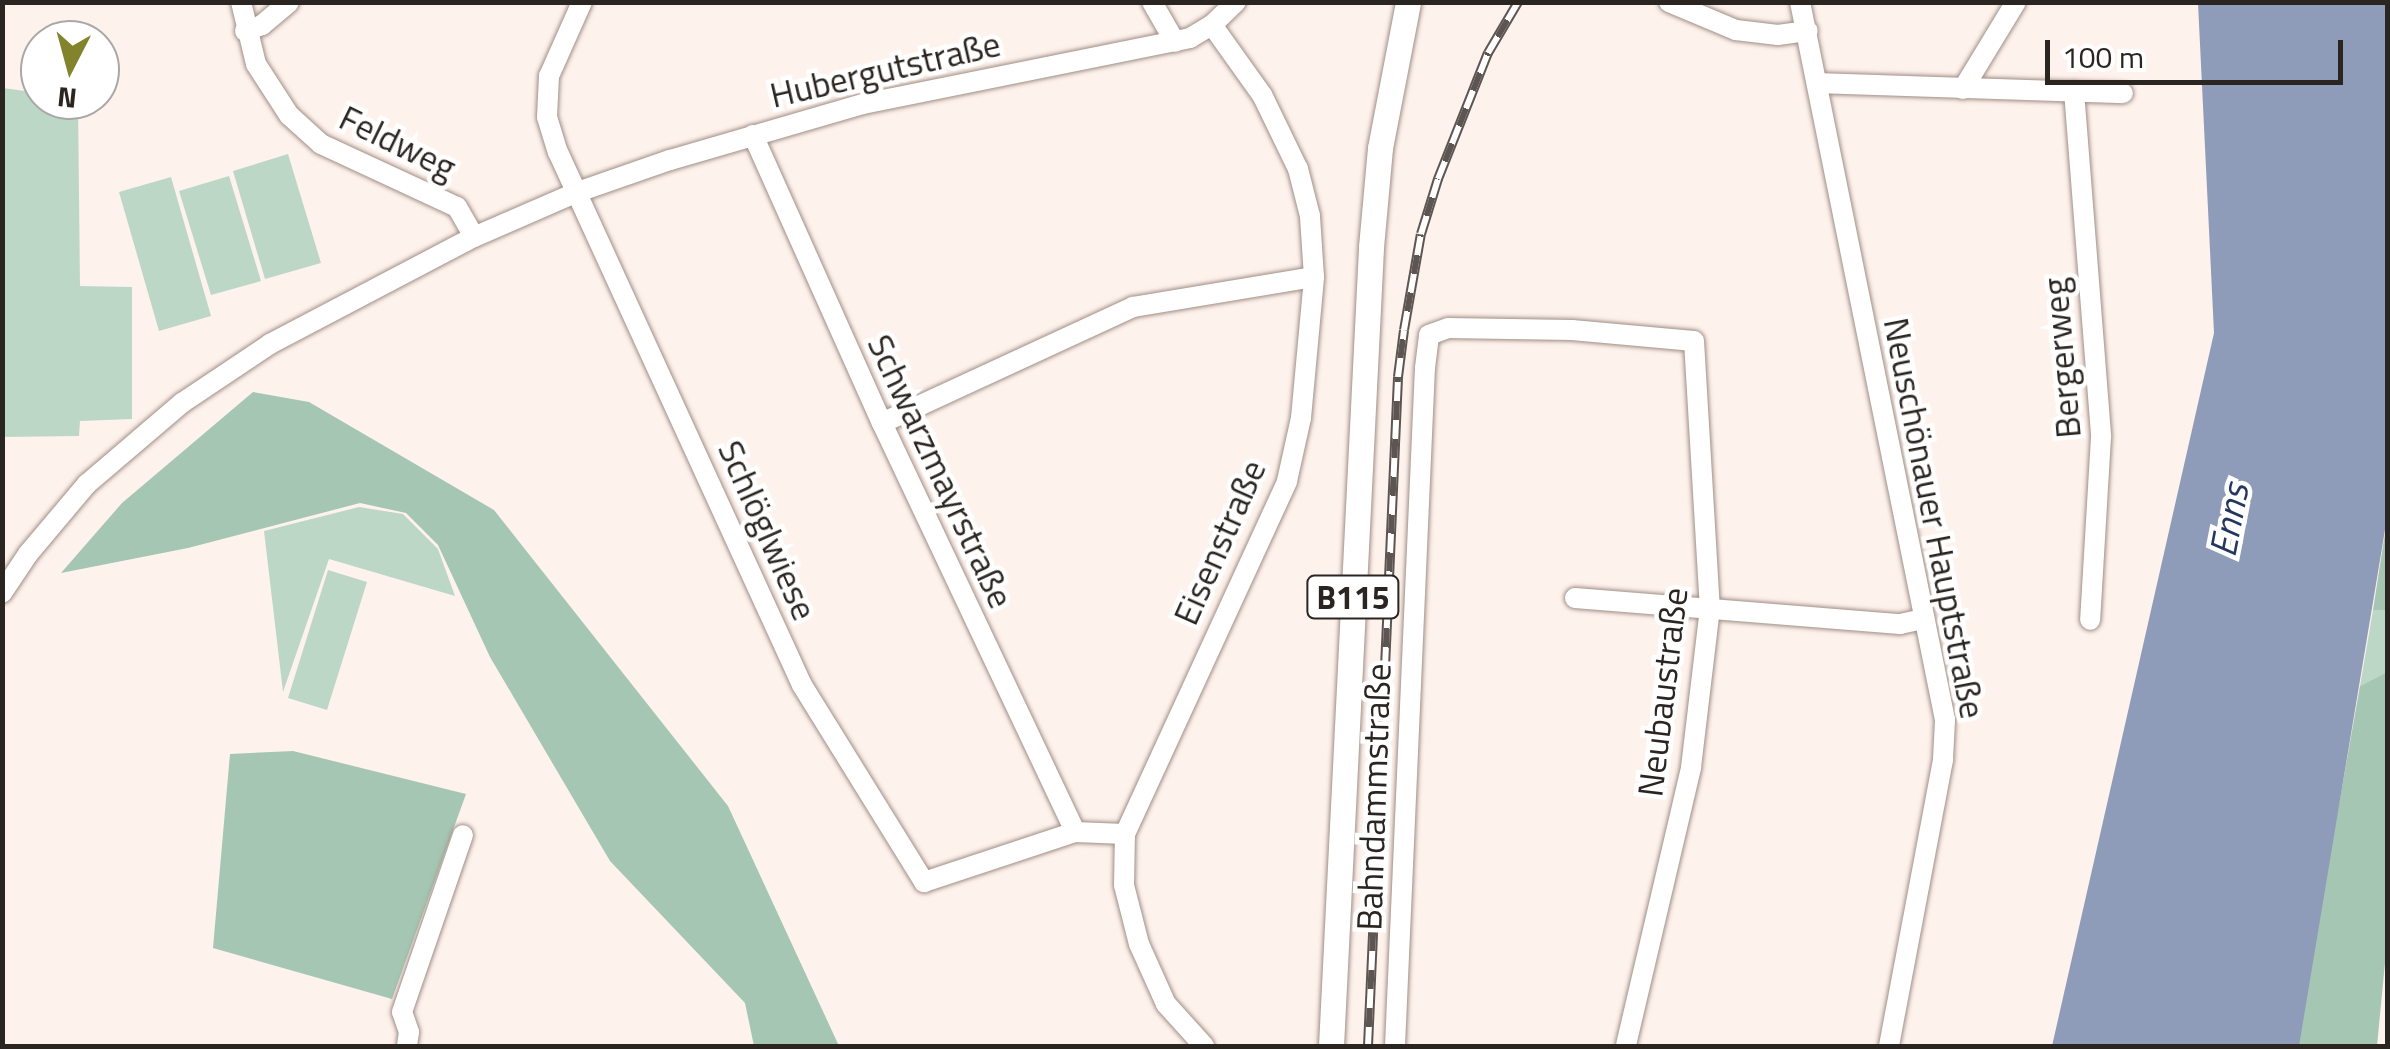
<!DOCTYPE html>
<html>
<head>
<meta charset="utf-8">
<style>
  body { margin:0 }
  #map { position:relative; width:2390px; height:1049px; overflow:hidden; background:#fef2ec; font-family:"Titillium Web",sans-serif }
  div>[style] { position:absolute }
  .green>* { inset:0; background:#bdd7c7 }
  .forest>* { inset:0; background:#a5c6b2 }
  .water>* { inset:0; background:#8e9cb9 }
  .roads { filter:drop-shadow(0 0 2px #9f8e85) drop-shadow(0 0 2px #9f8e85) }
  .minor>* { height:20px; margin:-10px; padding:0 10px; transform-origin:10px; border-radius:10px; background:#fff }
  .major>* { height:25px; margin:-12.5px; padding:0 12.5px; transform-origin:12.5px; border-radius:12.5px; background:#fff }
  .rail>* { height:10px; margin-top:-5px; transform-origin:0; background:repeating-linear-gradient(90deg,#fff 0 19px,#5d5551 0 38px); box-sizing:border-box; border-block:2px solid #5d5551 }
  span { translate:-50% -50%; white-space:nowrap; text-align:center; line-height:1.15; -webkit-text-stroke:9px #fff; paint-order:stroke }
  .shield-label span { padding:2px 8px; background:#fff; border:2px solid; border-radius:8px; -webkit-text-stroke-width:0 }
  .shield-label { font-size:32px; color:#2b2521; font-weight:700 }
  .street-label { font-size:35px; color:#2b2521 }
  .water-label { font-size:38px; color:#24375f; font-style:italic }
  .frame { position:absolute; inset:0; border:5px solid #2b2521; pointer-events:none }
  .north { position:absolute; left:20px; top:20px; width:100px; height:100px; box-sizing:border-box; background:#fff; border:2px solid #aaa8a6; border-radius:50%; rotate:186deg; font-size:28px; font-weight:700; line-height:40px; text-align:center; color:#2b2521 }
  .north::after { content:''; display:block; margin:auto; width:35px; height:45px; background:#82832c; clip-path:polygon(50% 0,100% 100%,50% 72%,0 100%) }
  .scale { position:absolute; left:2045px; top:40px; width:298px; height:45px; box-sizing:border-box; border:5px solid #2b2521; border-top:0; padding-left:12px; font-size:30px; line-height:35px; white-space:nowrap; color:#2b2521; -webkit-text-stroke:8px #fff; paint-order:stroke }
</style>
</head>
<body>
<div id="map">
  <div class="green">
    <div style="clip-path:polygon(3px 88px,40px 93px,40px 100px,78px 100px,80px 286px,132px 287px,132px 419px,80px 421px,79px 436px,3px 437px)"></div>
    <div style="clip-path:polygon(288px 154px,321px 263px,265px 279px,233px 171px)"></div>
    <div style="clip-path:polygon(229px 176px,261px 281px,211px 295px,179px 191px)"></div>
    <div style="clip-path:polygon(171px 177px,211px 316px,159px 331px,119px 192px)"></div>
    <div style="clip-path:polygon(359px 507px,403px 514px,438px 549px,455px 596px,329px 559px,283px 692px,264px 531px)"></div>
    <div style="clip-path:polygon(328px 570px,367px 582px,327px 710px,288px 698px)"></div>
    <div style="clip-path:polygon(2373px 610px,2387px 610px,2387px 672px,2360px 686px)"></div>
  </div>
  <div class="forest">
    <div style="clip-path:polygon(253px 392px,309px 402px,494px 510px,728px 806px,839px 1046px,754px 1046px,745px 1003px,610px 861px,490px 657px,438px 545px,406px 513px,360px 503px,188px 548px,61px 573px,122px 503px)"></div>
    <div style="clip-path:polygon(2387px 530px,2387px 610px,2373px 610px,2385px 533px)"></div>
    <div style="clip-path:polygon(2387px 672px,2388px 932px,2377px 1046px,2296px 1046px,2360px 686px)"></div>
    <div style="clip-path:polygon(293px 751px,466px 794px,392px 999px,213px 948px,230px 754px)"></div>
  </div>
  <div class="water">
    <div style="clip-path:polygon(2198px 3px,2387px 3px,2387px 518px,2299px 1046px,2052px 1046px,2214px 333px)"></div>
  </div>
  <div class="roads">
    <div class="minor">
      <div style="left:241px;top:2px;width:64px;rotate:76.4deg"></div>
      <div style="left:256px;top:64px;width:61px;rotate:57.1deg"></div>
      <div style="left:289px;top:115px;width:43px;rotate:42.2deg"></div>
      <div style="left:321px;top:144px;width:150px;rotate:24.9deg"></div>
      <div style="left:457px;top:207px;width:34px;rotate:60deg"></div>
      <div style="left:582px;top:2px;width:81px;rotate:114deg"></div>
      <div style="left:549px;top:76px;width:41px;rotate:92.8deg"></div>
      <div style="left:547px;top:117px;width:37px;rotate:73deg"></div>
      <div style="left:558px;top:152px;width:586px;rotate:65.4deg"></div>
      <div style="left:802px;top:685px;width:232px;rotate:58.2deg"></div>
      <div style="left:924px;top:882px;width:159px;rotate:-18.3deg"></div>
      <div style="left:1075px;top:832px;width:50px;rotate:2.3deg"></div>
      <div style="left:1152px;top:2px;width:46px;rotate:60.1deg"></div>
      <div style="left:1669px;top:2px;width:73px;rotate:22.7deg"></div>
      <div style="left:1736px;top:30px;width:42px;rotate:6.8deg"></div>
      <div style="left:1778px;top:35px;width:30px;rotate:-8deg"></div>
      <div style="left:1800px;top:2px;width:732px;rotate:78.58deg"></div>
      <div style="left:1945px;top:720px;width:40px;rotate:92.9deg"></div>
      <div style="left:1943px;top:760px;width:291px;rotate:100.7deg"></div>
      <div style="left:245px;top:31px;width:18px;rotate:-19deg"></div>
      <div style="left:262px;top:25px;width:35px;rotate:-40deg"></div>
      <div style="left:1818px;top:83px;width:305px;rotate:1.9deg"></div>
      <div style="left:1963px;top:89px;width:102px;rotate:-58.7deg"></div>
      <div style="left:2074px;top:91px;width:347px;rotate:85.5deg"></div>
      <div style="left:2101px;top:437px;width:183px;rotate:93.4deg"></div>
      <div style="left:753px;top:135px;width:316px;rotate:65.9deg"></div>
      <div style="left:882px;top:423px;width:452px;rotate:64.7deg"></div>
      <div style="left:882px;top:423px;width:277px;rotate:-24.8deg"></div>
      <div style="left:1133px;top:307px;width:183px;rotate:-9.4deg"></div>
      <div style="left:2px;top:593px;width:47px;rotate:-56.3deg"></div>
      <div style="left:28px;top:554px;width:92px;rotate:-49.9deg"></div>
      <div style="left:87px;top:484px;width:125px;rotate:-40.5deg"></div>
      <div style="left:182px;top:403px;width:106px;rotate:-33.8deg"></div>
      <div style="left:270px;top:344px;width:230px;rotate:-27.7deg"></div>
      <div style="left:474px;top:237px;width:110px;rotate:-23.5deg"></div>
      <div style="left:575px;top:193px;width:101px;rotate:-19.2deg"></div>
      <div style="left:670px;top:160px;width:201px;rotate:-16.2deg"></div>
      <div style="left:863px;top:104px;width:334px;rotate:-11.4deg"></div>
      <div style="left:1190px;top:38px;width:26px;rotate:-31deg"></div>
      <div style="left:1212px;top:25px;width:33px;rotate:-44deg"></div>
      <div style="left:1575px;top:598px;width:326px;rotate:4.6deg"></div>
      <div style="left:1900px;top:624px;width:25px;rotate:-12deg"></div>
      <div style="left:407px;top:1046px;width:14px;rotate:-82deg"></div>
      <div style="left:409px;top:1032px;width:21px;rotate:-109deg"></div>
      <div style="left:402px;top:1012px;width:187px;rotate:-71deg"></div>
      <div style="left:1204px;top:1046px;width:57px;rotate:-132.1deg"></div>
      <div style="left:1166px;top:1004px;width:66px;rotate:-114.2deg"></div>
      <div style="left:1139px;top:944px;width:61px;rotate:-104.3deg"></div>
      <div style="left:1124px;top:885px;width:51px;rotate:-88.9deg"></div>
      <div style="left:1125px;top:834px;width:388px;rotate:-65.3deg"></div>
      <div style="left:1287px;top:481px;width:65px;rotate:-77.5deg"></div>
      <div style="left:1301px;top:418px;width:142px;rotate:-84.7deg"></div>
      <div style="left:1314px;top:277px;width:61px;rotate:-93.8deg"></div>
      <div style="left:1310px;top:216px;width:49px;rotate:-104.3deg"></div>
      <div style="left:1298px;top:169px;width:82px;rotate:-115.9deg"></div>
      <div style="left:1262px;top:95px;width:86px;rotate:-125.5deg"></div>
      <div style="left:1395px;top:1046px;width:679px;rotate:-87.47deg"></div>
      <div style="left:1425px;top:368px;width:33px;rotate:-83deg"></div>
      <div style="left:1429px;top:335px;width:20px;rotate:-20deg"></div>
      <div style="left:1448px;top:328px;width:124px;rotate:0.9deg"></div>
      <div style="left:1572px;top:330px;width:122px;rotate:5.2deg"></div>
      <div style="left:1694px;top:341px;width:267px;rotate:86.6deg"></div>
      <div style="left:1710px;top:608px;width:161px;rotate:96.8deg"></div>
      <div style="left:1691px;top:768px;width:285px;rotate:103.2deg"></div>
    </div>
    <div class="major">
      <div style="left:1331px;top:1046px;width:800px;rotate:-87.13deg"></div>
      <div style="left:1371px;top:247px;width:99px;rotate:-84.8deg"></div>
      <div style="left:1380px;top:148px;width:149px;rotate:-79.1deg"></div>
    </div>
  </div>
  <div class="rail">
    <div style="left:1368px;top:1046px;width:670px;rotate:-87.43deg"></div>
    <div style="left:1398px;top:377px;width:47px;rotate:-82.7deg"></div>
    <div style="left:1404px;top:330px;width:97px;rotate:-80deg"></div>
    <div style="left:1421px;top:234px;width:58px;rotate:-72.8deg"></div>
    <div style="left:1438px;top:179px;width:136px;rotate:-68.4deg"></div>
    <div style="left:1488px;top:53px;width:59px;rotate:-59.5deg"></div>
  </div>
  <div class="shield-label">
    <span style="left:1353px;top:597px">B115</span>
  </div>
  <div class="street-label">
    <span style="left:885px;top:69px;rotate:-13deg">Hubergutstraße</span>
    <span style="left:398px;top:142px;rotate:26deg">Feldweg</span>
    <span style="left:2061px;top:358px;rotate:-95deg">Bergerweg</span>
    <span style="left:941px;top:471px;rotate:65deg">Schwarzmayrstraße</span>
    <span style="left:1935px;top:518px;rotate:79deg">Neuschönauer Hauptstraße</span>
    <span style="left:768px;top:530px;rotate:66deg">Schlöglwiese</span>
    <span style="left:1219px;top:542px;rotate:-66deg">Eisenstraße</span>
    <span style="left:1662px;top:692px;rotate:-83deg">Neubaustraße</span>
    <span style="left:1373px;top:797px;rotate:-88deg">Bahndammstraße</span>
  </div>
  <div class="water-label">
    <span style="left:2229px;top:520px;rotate:-79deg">Enns</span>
  </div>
  <div class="frame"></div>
  <div class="north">N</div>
  <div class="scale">100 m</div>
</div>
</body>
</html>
